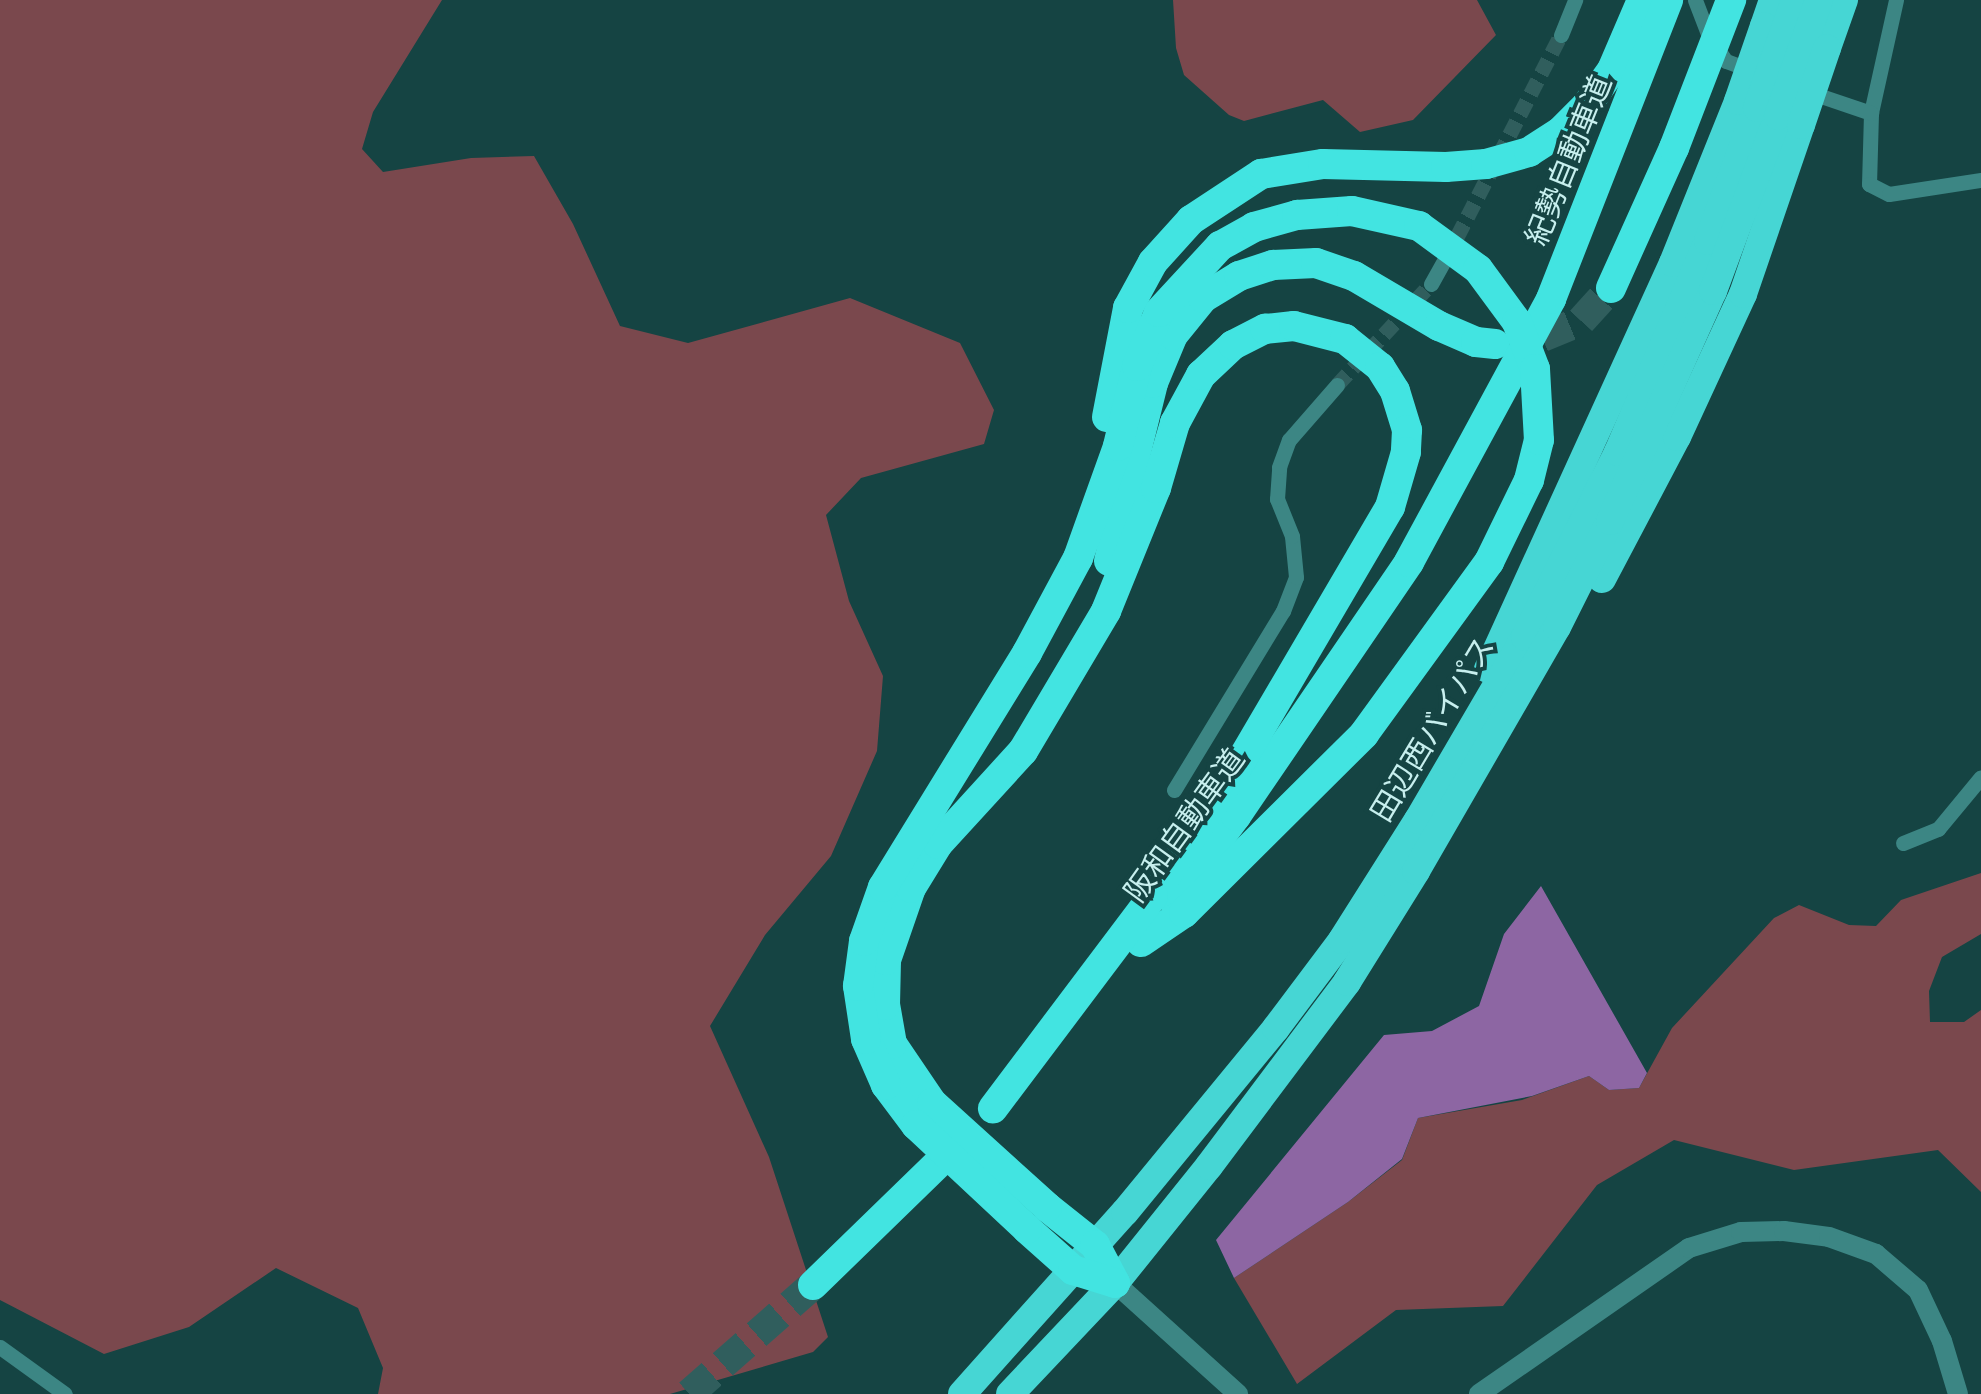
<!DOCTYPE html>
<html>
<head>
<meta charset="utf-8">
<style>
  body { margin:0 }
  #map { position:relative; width:1981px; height:1394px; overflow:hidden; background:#154443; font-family:"PT Sans Narrow","Noto Sans JP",sans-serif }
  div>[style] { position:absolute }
  .green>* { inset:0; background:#7a484d }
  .water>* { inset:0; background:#8d66a3 }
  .minor-tunnel>* { height:15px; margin-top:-7.5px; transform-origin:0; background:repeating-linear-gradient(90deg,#305e5d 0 15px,transparent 0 23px) }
  .motorway-tunnel>* { height:30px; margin-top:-15px; transform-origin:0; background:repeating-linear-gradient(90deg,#305e5d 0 30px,transparent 0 45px) }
  .minor>* { height:15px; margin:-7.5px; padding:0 7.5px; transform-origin:7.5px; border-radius:7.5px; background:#3c8684 }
  .tertiary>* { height:20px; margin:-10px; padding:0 10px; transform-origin:10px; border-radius:10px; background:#3c8684 }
  .trunk>* { height:28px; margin:-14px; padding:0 14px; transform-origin:14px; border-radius:14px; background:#46d6d4 }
  .motorway>* { height:30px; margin:-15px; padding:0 15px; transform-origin:15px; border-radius:15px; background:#42e4e1 }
  .trunk-bridge>* { height:28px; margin:-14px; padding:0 14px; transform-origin:14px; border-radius:14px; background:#46d6d4 }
  .motorway-bridge>* { height:30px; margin:-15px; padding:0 15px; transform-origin:15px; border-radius:15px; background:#42e4e1 }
  span { translate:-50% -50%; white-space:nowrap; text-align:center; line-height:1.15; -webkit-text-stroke:8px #154443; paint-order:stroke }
  .street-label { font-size:30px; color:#c7efee }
</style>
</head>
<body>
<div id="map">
  <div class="green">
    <div style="clip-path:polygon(0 0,442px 0,373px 112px,362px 149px,383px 172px,471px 158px,534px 156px,573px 224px,620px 326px,688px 343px,850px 298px,960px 343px,994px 410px,984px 444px,861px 478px,826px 515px,849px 601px,883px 676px,877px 751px,831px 856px,765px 935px,710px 1026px,769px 1157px,828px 1337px,813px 1352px,670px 1394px,378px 1394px,383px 1368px,358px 1308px,276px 1268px,189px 1327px,104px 1354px,0 1300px)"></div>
    <div style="clip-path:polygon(1173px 0,1477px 0,1496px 35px,1413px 120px,1360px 132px,1323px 100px,1244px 121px,1229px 115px,1184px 75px,1176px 48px)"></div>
    <div style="clip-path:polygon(1981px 873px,1981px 934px,1942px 957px,1929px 991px,1930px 1022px,1964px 1022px,1981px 1010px,1981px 1192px,1938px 1150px,1794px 1170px,1674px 1140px,1597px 1185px,1503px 1306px,1396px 1310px,1297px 1384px,1234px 1278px,1348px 1202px,1402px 1160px,1418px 1118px,1522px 1100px,1589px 1076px,1609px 1090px,1639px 1088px,1672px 1028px,1774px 918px,1799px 905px,1849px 925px,1876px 926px,1901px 900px)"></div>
  </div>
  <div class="water">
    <div style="clip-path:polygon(1541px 886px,1647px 1073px,1639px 1088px,1609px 1090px,1589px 1076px,1532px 1096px,1418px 1118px,1402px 1159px,1348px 1202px,1234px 1278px,1216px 1240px,1384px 1035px,1432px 1031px,1479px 1006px,1504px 934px)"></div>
  </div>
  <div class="minor-tunnel">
    <div style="left:1457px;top:237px;width:227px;rotate:-62.8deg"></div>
    <div style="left:1337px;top:385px;width:138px;rotate:-47.1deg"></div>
  </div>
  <div class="motorway-tunnel">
    <div style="left:1512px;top:342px;width:30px;rotate:-9deg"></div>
    <div style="left:1542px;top:337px;width:42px;rotate:-22.3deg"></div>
    <div style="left:1581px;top:321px;width:45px;rotate:-47.7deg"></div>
    <div style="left:689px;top:1394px;width:165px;rotate:-41.3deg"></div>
  </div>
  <div class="minor">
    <div style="left:1695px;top:0;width:40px;rotate:69deg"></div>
    <div style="left:1709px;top:37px;width:29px;rotate:55deg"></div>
    <div style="left:1726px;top:61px;width:27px;rotate:20deg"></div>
    <div style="left:1896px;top:0;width:116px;rotate:102.5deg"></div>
    <div style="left:1871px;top:113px;width:71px;rotate:91.6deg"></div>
    <div style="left:1869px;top:184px;width:22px;rotate:27deg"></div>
    <div style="left:1889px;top:194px;width:93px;rotate:-8.7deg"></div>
    <div style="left:1561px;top:35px;width:38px;rotate:-68deg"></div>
    <div style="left:1806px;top:91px;width:69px;rotate:18.7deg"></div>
    <div style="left:1431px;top:284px;width:41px;rotate:-60.9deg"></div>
    <div style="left:1174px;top:790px;width:210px;rotate:-58.7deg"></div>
    <div style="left:1283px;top:611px;width:36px;rotate:-69deg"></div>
    <div style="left:1296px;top:577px;width:41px;rotate:-95.6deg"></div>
    <div style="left:1292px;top:536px;width:40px;rotate:-112deg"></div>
    <div style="left:1277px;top:499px;width:32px;rotate:-86deg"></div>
    <div style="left:1279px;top:467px;width:29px;rotate:-70deg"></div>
    <div style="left:1289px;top:440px;width:73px;rotate:-48.9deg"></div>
    <div style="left:1903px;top:843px;width:38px;rotate:-22deg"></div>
    <div style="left:1938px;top:829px;width:67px;rotate:-50.4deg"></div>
    <div style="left:0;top:1347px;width:80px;rotate:35.9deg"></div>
  </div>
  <div class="tertiary">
    <div style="left:1115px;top:1283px;width:166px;rotate:42.1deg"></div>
    <div style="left:1479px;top:1394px;width:256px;rotate:-34.8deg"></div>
    <div style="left:1689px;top:1248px;width:54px;rotate:-17.1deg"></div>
    <div style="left:1741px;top:1232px;width:43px;rotate:-1.3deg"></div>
    <div style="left:1784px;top:1231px;width:45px;rotate:7.6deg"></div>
    <div style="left:1829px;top:1237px;width:50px;rotate:19.9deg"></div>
    <div style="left:1876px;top:1254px;width:55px;rotate:40.6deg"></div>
    <div style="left:1918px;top:1290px;width:56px;rotate:64.8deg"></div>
    <div style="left:1942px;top:1341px;width:55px;rotate:73.2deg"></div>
  </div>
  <div class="trunk">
    <div style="left:1764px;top:26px;width:28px;rotate:-71deg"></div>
    <div style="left:1827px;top:48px;width:51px;rotate:-70.5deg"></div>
    <div style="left:1602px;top:579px;width:161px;rotate:-62.2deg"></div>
    <div style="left:1677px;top:437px;width:157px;rotate:-65.2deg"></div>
    <div style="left:1743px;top:294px;width:179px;rotate:-71.1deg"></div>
    <div style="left:1488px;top:669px;width:446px;rotate:-65.5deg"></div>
    <div style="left:1673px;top:263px;width:175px;rotate:-68.1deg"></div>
    <div style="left:962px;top:1394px;width:244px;rotate:-48.2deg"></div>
    <div style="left:1125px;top:1212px;width:238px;rotate:-50.6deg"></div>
    <div style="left:1276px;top:1028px;width:110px;rotate:-53.1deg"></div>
    <div style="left:1342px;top:940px;width:142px;rotate:-57.7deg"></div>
    <div style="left:1418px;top:820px;width:212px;rotate:-59.7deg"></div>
    <div style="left:1525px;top:637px;width:207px;rotate:-63.3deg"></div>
    <div style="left:1618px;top:452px;width:229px;rotate:-66.9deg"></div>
    <div style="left:1708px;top:241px;width:142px;rotate:-69.8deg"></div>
    <div style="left:1010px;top:1394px;width:153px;rotate:-46.6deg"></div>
    <div style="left:1115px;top:1283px;width:150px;rotate:-51.2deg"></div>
    <div style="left:1209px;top:1166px;width:230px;rotate:-53.1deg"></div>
    <div style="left:1347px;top:982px;width:131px;rotate:-58.1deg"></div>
    <div style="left:1416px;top:871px;width:282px;rotate:-60deg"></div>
    <div style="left:1557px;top:627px;width:119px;rotate:-63.4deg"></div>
    <div style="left:1610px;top:521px;width:252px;rotate:-65.9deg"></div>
    <div style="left:1713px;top:291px;width:187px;rotate:-69.6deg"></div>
  </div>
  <div class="motorway">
    <div style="left:1611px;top:288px;width:154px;rotate:-65.8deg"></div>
    <div style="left:1107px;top:417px;width:111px;rotate:-79.1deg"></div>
    <div style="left:1128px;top:308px;width:52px;rotate:-61.5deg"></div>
    <div style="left:1153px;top:262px;width:57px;rotate:-47.9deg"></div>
    <div style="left:1191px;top:220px;width:84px;rotate:-33.3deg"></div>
    <div style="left:1261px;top:174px;width:63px;rotate:-9.2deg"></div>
    <div style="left:1323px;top:164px;width:123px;rotate:1.4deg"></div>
    <div style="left:1446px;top:167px;width:40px;rotate:-4.3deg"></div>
    <div style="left:1486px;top:164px;width:45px;rotate:-15.6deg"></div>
    <div style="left:1529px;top:152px;width:38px;rotate:-33deg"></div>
    <div style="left:1561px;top:131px;width:37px;rotate:-45deg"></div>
    <div style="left:1587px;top:105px;width:43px;rotate:-54.5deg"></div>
    <div style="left:1612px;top:70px;width:76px;rotate:-66.8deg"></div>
    <div style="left:1109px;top:561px;width:183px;rotate:-76.1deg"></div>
    <div style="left:1153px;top:383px;width:52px;rotate:-67.4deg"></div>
    <div style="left:1173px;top:335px;width:48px;rotate:-51deg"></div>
    <div style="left:1203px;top:298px;width:42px;rotate:-31.4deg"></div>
    <div style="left:1239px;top:276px;width:36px;rotate:-18deg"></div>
    <div style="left:1273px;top:265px;width:43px;rotate:-2.7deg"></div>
    <div style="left:1316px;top:263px;width:40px;rotate:18.9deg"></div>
    <div style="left:1354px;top:276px;width:99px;rotate:30.5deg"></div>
    <div style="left:1439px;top:326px;width:40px;rotate:23.4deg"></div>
    <div style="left:1476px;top:342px;width:19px;rotate:6deg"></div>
    <div style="left:1173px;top:900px;width:105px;rotate:-53.1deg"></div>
    <div style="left:1236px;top:816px;width:307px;rotate:-55.7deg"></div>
    <div style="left:1409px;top:562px;width:299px;rotate:-61.6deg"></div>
    <div style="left:1551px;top:299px;width:321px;rotate:-68.6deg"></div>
    <div style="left:1141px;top:942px;width:52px;rotate:-34deg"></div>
    <div style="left:1184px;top:913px;width:254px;rotate:-44.8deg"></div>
    <div style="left:1364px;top:734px;width:213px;rotate:-54deg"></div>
    <div style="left:1489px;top:562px;width:91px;rotate:-64deg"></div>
    <div style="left:1529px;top:480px;width:41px;rotate:-76deg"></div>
    <div style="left:932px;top:1103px;width:71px;rotate:-124.1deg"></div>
    <div style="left:892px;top:1044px;width:40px;rotate:-100deg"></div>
    <div style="left:885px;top:1005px;width:45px;rotate:-88.7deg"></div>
    <div style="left:886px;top:960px;width:76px;rotate:-70.9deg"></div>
    <div style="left:911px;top:888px;width:52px;rotate:-58.5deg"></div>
    <div style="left:938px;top:844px;width:126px;rotate:-47.6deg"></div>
    <div style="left:1023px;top:751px;width:163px;rotate:-59.3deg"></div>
    <div style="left:1106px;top:611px;width:133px;rotate:-67.9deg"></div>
    <div style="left:1156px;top:488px;width:68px;rotate:-73.7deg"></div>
    <div style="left:1175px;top:423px;width:55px;rotate:-61.6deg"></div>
    <div style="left:1201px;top:375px;width:44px;rotate:-43.2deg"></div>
    <div style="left:1233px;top:345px;width:36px;rotate:-27deg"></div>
    <div style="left:1265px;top:329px;width:29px;rotate:-6deg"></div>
    <div style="left:1294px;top:326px;width:53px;rotate:14.3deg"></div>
    <div style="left:1345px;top:339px;width:45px;rotate:38.7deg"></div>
    <div style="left:1380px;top:367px;width:28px;rotate:58deg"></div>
    <div style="left:1395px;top:391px;width:41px;rotate:72.9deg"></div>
    <div style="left:1407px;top:430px;width:22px;rotate:93deg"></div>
    <div style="left:1406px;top:452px;width:57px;rotate:106.2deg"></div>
    <div style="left:1390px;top:507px;width:303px;rotate:120.4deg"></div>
    <div style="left:1237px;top:768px;width:153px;rotate:123.3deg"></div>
    <div style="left:1153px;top:896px;width:266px;rotate:127deg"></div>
    <div style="left:916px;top:1125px;width:50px;rotate:-126.9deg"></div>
    <div style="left:886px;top:1085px;width:50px;rotate:-113.5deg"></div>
    <div style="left:866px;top:1039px;width:54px;rotate:-98.6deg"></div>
    <div style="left:858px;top:986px;width:45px;rotate:-82.4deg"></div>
    <div style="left:864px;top:941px;width:57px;rotate:-70.6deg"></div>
    <div style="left:883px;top:887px;width:275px;rotate:-58.4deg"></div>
    <div style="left:1027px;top:653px;width:108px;rotate:-61.8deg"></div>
    <div style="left:1078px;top:558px;width:119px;rotate:-70.3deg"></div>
    <div style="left:1118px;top:446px;width:82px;rotate:-76.6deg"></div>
    <div style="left:1137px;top:366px;width:58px;rotate:-67.8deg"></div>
    <div style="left:1159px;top:312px;width:90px;rotate:-47.3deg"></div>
    <div style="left:1220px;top:246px;width:39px;rotate:-29deg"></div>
    <div style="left:1254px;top:227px;width:45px;rotate:-15.6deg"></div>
    <div style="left:1297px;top:215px;width:55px;rotate:-4.2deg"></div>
    <div style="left:1047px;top:1207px;width:61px;rotate:38.4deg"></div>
    <div style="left:1095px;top:1245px;width:43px;rotate:62.2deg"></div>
    <div style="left:1027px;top:1229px;width:62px;rotate:41.7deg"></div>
    <div style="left:1073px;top:1270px;width:44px;rotate:17.2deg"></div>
    <div style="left:813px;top:1285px;width:212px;rotate:-44.2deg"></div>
  </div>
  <div class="trunk-bridge">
    <div style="left:1738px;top:101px;width:79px;rotate:-70.9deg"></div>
    <div style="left:1757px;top:108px;width:114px;rotate:-70.6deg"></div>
    <div style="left:1778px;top:116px;width:123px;rotate:-70.5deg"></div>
    <div style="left:1801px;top:125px;width:81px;rotate:-71.3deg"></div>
  </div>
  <div class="motorway-bridge">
    <div style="left:1674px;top:148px;width:159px;rotate:-68.9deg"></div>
    <div style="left:1352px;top:211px;width:69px;rotate:12.6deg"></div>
    <div style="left:1419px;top:226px;width:73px;rotate:36.1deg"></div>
    <div style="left:1478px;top:269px;width:66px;rotate:53.7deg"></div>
    <div style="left:1517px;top:322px;width:50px;rotate:69deg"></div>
    <div style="left:1535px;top:369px;width:71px;rotate:86.8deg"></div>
    <div style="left:932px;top:1103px;width:155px;rotate:42.1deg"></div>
    <div style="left:916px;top:1125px;width:152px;rotate:43.1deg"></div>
  </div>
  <div class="street-label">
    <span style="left:1568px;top:160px;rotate:-68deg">紀勢自動車道</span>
    <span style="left:1432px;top:729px;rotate:-59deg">田辺西バイパス</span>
    <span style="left:1184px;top:825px;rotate:-54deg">阪和自動車道</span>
  </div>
</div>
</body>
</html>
